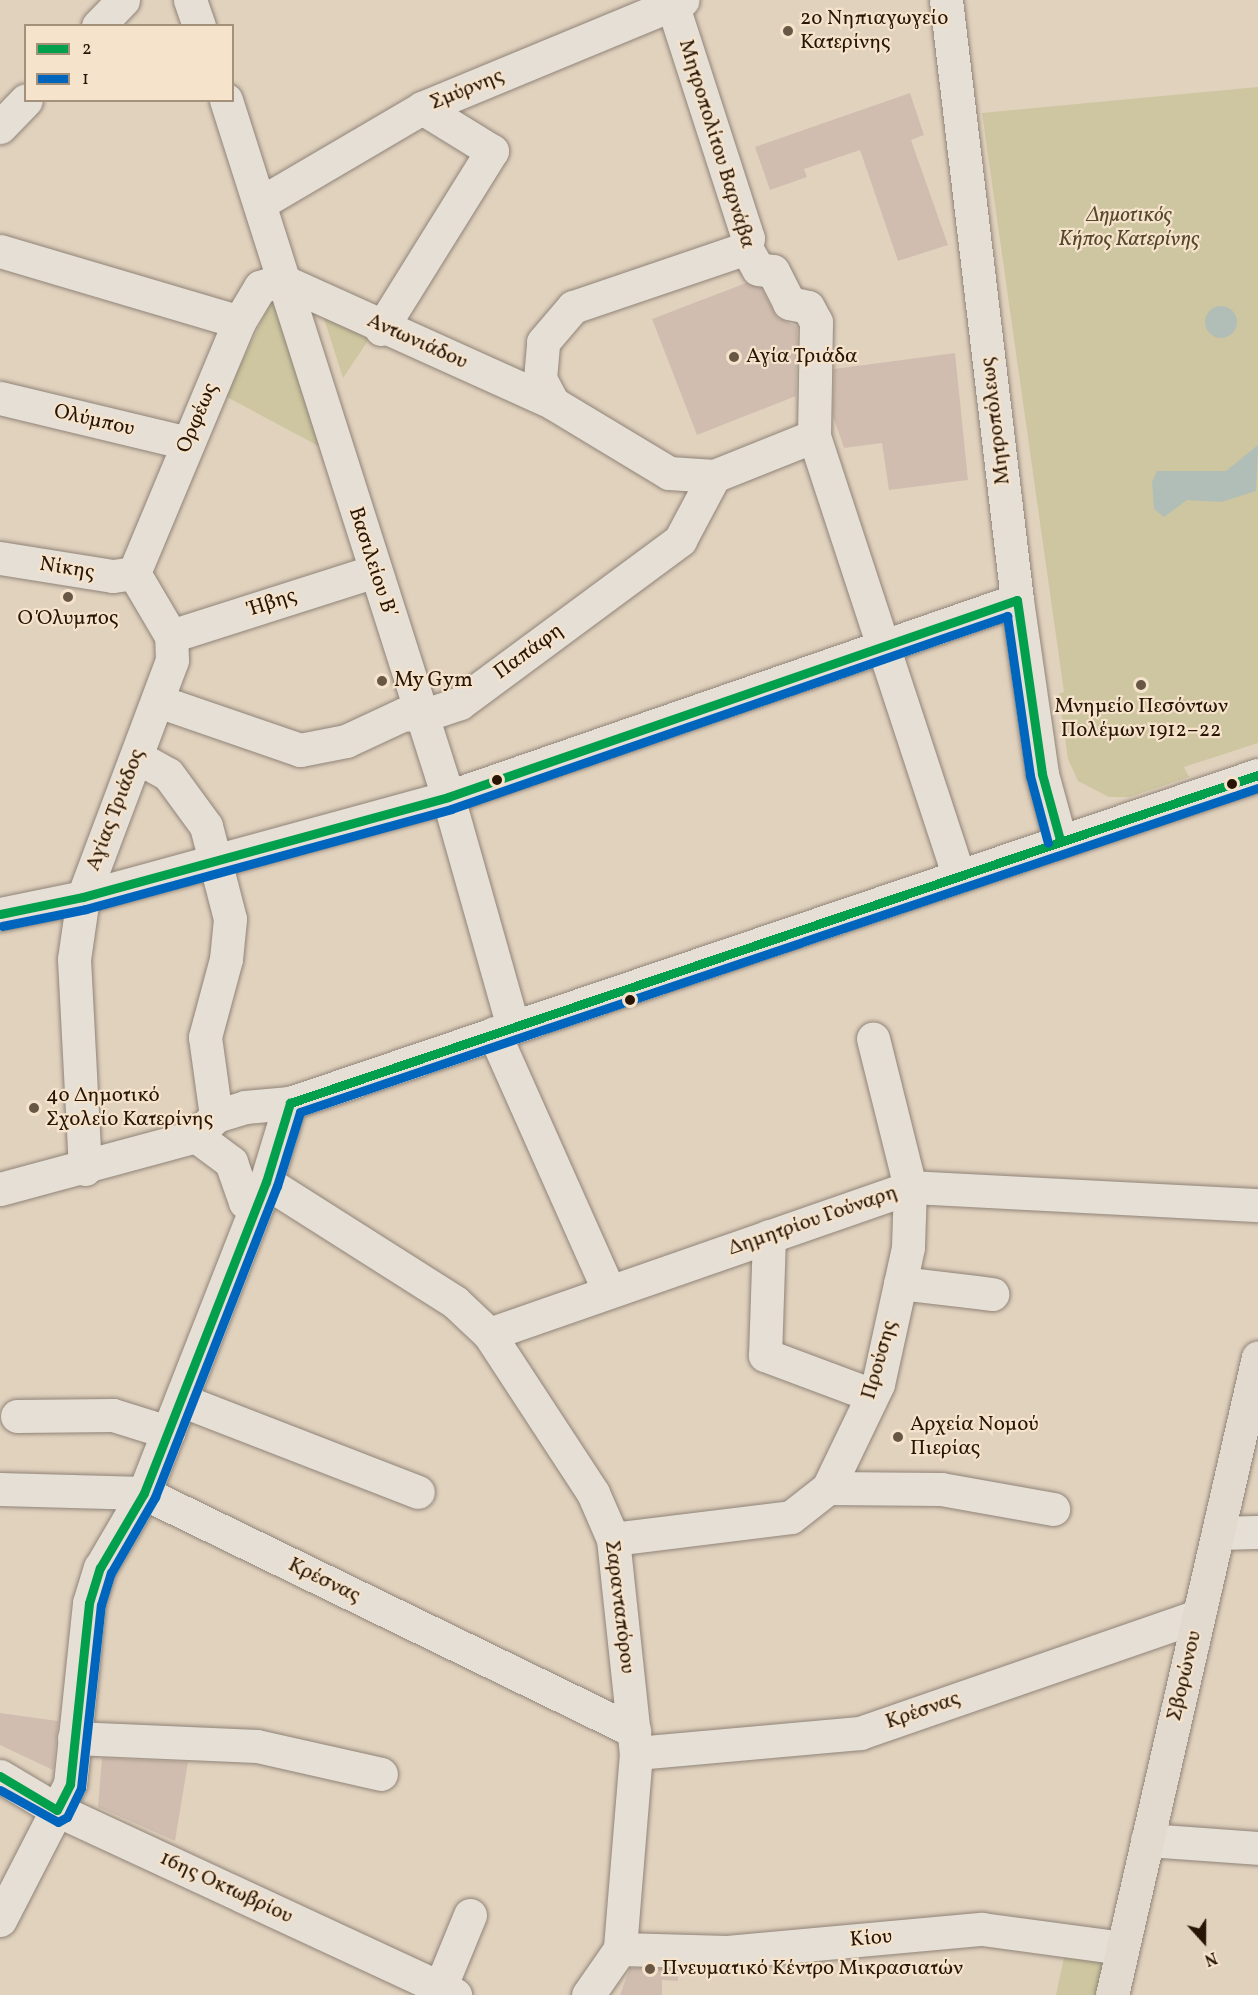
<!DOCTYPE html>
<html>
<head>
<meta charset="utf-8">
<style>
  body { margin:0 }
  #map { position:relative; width:1258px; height:1995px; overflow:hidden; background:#e1d2be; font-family:Vollkorn,serif }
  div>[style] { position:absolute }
  .green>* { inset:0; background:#cdc6a0 }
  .water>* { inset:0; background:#b1beb7 }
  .round { border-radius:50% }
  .building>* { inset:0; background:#d0bdb0 }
  .roads { filter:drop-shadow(0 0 2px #908478) drop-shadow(0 0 2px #908478) }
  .minor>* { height:33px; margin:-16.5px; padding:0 16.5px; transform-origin:16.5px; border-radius:16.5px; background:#e6dfd5 }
  .major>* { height:33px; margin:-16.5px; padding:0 16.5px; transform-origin:16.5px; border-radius:16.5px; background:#e2dace }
  .bus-1>* { height:9px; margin:-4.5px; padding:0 4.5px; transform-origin:4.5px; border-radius:4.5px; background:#029f4d }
  .bus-2>* { height:9px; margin:-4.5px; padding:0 4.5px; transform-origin:4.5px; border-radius:4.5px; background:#0065bd }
  .dots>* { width:16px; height:16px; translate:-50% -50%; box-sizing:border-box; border:3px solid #f5e3cb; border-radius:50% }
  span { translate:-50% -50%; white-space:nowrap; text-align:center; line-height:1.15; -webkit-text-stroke:4.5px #f5e3cb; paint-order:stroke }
  .poi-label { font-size:21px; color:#291505 }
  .left { translate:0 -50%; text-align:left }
  .street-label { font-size:21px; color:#291505 }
  .park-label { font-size:21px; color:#55472c; font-style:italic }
  .legend { position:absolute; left:24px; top:24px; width:210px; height:78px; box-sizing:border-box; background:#f5e3cb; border:2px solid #a3917c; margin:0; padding:8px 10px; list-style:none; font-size:18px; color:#291505 }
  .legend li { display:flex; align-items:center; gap:12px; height:30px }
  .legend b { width:30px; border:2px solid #a3917c }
  .north { position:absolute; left:1174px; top:1911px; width:60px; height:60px; -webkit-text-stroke:4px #f5e3cb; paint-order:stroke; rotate:159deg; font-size:16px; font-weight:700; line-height:24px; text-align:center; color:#291505 }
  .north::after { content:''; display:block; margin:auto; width:21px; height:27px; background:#291505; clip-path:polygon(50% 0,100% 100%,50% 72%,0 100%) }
</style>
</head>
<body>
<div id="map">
  <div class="green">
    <div style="clip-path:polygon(1258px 87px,1258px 743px,1184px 767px,1189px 777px,1130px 797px,1109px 797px,1078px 781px,1068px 759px,1059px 694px,1064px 692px,982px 113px)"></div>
    <div style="clip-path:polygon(272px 300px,324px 449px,225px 396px)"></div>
    <div style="clip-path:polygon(322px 312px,369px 339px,343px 378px)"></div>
    <div style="clip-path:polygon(1066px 1948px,1113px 1955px,1104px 1995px,1056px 1995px)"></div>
  </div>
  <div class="water">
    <div class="round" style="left:1205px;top:306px;width:32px;height:32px"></div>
    <div style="clip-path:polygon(1258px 445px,1256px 491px,1221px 502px,1187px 500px,1164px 517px,1154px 509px,1152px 482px,1157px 471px,1226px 471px)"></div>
  </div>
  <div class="building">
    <div style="clip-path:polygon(910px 93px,924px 135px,911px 140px,948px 245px,898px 261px,860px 150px,804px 169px,807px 177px,770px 190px,755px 147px)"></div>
    <div style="clip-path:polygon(746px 283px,761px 288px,777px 317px,797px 327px,796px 396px,697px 435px,652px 319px)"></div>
    <div style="clip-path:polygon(955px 353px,968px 480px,889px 490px,882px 443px,844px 448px,833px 416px,834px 369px)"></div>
    <div style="clip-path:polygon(0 1713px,58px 1721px,53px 1770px,0 1745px)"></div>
    <div style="clip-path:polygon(102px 1758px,188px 1762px,175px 1841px,98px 1807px)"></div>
    <div style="clip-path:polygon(630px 1968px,678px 1969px,678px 1981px,662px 1980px,662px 1995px,620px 1995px)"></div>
  </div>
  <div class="roads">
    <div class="minor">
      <div style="left:190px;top:0;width:28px;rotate:71deg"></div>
      <div style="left:671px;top:0;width:250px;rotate:72.1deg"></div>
      <div style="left:748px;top:238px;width:10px;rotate:101deg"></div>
      <div style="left:746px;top:248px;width:24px;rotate:60deg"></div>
      <div style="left:758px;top:269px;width:15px;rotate:8deg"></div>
      <div style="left:773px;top:271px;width:36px;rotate:63deg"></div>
      <div style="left:789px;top:303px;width:19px;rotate:12deg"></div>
      <div style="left:808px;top:307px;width:17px;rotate:62deg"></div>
      <div style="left:816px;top:322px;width:114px;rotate:91deg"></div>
      <div style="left:814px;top:436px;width:461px;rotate:71.8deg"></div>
      <div style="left:946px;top:0;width:604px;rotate:83.25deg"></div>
      <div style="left:1017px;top:600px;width:176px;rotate:81.8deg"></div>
      <div style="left:1042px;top:774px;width:68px;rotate:74.7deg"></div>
      <div style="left:98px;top:26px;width:36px;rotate:-46deg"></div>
      <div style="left:226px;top:100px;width:732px;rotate:72.33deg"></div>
      <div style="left:448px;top:797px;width:238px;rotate:74.2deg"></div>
      <div style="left:0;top:127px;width:37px;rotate:-46deg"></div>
      <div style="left:262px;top:202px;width:186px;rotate:-30.4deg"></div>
      <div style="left:422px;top:108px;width:282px;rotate:-22.5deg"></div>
      <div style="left:0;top:251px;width:249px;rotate:16.5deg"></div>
      <div style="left:281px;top:280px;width:299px;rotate:24.3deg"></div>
      <div style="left:381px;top:329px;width:210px;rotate:-58.1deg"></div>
      <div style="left:492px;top:151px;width:82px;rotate:-148.4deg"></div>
      <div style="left:0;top:398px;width:193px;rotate:13.5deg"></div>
      <div style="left:714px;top:476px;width:45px;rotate:-176.2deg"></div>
      <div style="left:669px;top:473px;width:135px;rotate:-148.9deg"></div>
      <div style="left:553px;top:403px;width:27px;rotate:-118deg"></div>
      <div style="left:540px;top:379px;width:37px;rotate:-85deg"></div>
      <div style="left:543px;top:342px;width:46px;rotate:-49.4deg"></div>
      <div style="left:573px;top:307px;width:183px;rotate:-18.8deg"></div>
      <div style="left:0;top:558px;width:114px;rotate:9.1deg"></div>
      <div style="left:113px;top:576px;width:21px;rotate:-8deg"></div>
      <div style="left:134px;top:573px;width:272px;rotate:-67.3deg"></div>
      <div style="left:239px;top:322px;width:41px;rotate:-59deg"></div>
      <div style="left:260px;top:287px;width:22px;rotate:-18deg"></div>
      <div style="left:171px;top:636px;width:214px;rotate:-17.7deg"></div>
      <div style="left:158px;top:701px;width:150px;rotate:19deg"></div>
      <div style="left:300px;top:750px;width:47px;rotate:-11.1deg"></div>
      <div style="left:346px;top:741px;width:64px;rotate:-25deg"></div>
      <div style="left:404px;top:714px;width:18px;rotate:6deg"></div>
      <div style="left:422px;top:716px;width:40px;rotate:-18.9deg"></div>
      <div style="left:460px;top:703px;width:274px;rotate:-36.5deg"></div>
      <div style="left:680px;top:540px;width:72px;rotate:-62deg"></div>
      <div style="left:714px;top:476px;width:108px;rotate:-21.8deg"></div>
      <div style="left:137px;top:757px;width:35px;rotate:29deg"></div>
      <div style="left:168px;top:774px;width:64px;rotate:53.8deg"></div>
      <div style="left:206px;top:826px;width:96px;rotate:75.5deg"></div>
      <div style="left:230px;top:919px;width:40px;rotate:95.7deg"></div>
      <div style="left:226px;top:959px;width:81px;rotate:105.1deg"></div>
      <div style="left:205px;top:1037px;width:80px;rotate:82.1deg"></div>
      <div style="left:0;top:914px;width:85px;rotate:-11.6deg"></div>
      <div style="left:83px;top:897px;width:378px;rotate:-15.3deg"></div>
      <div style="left:448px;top:797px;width:602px;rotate:-19.1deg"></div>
      <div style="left:494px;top:1033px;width:282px;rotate:66deg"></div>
      <div style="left:196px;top:1136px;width:44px;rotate:36.6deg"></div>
      <div style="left:231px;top:1162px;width:42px;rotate:70.7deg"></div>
      <div style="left:245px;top:1202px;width:12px;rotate:24deg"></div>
      <div style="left:85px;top:1169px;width:210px;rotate:-93deg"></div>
      <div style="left:74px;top:959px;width:63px;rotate:-81.7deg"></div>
      <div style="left:83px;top:897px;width:253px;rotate:-69.4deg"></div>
      <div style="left:172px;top:660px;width:24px;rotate:-92deg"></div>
      <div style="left:171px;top:636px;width:73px;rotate:-120.4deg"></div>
      <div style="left:266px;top:1182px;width:224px;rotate:32.4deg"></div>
      <div style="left:455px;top:1302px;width:47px;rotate:43.3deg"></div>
      <div style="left:489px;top:1334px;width:190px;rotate:56.8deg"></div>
      <div style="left:593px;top:1493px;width:50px;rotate:66.5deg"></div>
      <div style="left:613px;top:1539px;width:215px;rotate:83.9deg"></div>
      <div style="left:636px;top:1753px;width:197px;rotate:94.7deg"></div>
      <div style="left:620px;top:1949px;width:56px;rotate:124.8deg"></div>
      <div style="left:0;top:1189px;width:203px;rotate:-15.1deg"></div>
      <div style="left:196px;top:1136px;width:28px;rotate:-45deg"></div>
      <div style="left:216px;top:1116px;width:30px;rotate:-17deg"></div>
      <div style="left:245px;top:1107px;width:45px;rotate:-5.1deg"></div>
      <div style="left:290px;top:1103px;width:1022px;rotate:-18.72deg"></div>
      <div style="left:769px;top:1236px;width:119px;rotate:91.9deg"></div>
      <div style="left:765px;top:1355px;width:114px;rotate:20.5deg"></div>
      <div style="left:900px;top:1283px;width:93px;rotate:6.8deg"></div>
      <div style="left:489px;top:1334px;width:446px;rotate:-19.2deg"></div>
      <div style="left:910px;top:1187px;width:348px;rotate:3deg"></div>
      <div style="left:181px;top:1400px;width:254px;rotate:21.2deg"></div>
      <div style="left:17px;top:1416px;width:96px;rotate:-0.6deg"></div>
      <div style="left:113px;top:1415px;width:58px;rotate:17.2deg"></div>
      <div style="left:828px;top:1488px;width:113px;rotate:0.5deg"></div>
      <div style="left:941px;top:1489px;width:114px;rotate:10.1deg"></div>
      <div style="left:0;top:1489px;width:144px;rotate:1.6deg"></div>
      <div style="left:144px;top:1493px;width:545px;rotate:25.91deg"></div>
      <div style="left:1218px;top:1533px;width:40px;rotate:-1.4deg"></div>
      <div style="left:613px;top:1539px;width:179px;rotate:-7deg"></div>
      <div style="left:791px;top:1517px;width:47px;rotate:-38.1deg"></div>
      <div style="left:828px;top:1488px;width:115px;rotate:-64.3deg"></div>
      <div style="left:878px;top:1384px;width:140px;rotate:-77.6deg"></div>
      <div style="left:908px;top:1247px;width:60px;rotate:-88.1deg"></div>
      <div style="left:910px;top:1187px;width:153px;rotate:-104deg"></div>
      <div style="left:74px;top:1738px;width:183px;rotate:2.5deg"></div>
      <div style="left:257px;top:1746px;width:127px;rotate:12.7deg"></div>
      <div style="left:636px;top:1753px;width:225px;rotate:-5.1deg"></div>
      <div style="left:860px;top:1733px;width:358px;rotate:-19.1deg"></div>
      <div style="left:0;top:1776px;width:66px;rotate:30.8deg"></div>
      <div style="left:57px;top:1810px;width:439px;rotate:24.9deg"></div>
      <div style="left:1147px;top:1840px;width:111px;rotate:4.1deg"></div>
      <div style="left:0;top:1920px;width:153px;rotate:-62.8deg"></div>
      <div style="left:70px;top:1784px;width:182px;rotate:-84deg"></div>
      <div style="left:89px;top:1603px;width:37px;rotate:-73deg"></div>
      <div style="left:100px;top:1568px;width:87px;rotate:-59.6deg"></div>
      <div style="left:144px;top:1493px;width:334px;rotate:-68.6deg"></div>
      <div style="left:266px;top:1182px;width:83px;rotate:-73.1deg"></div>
      <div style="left:620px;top:1949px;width:107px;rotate:1.6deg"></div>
      <div style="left:727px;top:1952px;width:256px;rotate:-5.2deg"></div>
      <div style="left:982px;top:1929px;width:141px;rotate:7.7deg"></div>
      <div style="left:440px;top:1988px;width:79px;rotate:-67.7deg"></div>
    </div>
    <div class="major">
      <div style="left:1112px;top:1995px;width:654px;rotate:-77.11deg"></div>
    </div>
  </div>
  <div class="bus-1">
    <div style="left:0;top:914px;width:85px;rotate:-11.6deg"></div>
    <div style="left:83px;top:897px;width:378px;rotate:-15.3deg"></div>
    <div style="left:448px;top:797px;width:602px;rotate:-19.1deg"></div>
    <div style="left:1017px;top:600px;width:176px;rotate:81.8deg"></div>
    <div style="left:1042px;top:774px;width:68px;rotate:74.7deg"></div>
    <div style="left:0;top:1776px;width:66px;rotate:30.8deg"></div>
    <div style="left:57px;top:1810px;width:29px;rotate:-63deg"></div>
    <div style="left:70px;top:1784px;width:182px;rotate:-84deg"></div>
    <div style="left:89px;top:1603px;width:37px;rotate:-73deg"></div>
    <div style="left:100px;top:1568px;width:87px;rotate:-59.6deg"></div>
    <div style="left:144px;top:1493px;width:334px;rotate:-68.6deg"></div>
    <div style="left:266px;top:1182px;width:83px;rotate:-73.1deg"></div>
    <div style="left:290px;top:1103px;width:1022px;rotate:-18.72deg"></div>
  </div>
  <div class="bus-2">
    <div style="left:2px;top:926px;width:86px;rotate:-11.4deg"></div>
    <div style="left:86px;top:909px;width:378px;rotate:-15.3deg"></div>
    <div style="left:451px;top:809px;width:589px;rotate:-19.14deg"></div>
    <div style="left:1007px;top:616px;width:162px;rotate:81.8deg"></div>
    <div style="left:1030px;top:776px;width:69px;rotate:75deg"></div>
    <div style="left:0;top:1790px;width:66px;rotate:28.9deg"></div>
    <div style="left:58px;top:1822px;width:10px;rotate:-29deg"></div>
    <div style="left:67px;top:1817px;width:32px;rotate:-64deg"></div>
    <div style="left:81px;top:1788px;width:184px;rotate:-83.8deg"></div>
    <div style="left:101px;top:1605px;width:34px;rotate:-73deg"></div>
    <div style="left:111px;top:1573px;width:88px;rotate:-59.9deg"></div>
    <div style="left:155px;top:1497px;width:334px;rotate:-68.6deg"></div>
    <div style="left:277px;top:1186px;width:77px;rotate:-72.7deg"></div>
    <div style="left:300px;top:1112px;width:1011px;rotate:-18.69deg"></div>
  </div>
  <div class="dots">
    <div style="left:788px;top:31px;background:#695746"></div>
    <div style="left:734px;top:357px;background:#695746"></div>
    <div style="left:68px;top:597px;background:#695746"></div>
    <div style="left:382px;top:681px;background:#695746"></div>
    <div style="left:1141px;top:685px;background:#695746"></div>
    <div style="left:497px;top:780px;background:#291505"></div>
    <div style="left:1232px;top:784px;background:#291505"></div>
    <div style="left:630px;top:1000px;background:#291505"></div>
    <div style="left:34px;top:1108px;background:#695746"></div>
    <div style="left:898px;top:1437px;background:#695746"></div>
    <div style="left:650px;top:1969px;background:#695746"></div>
  </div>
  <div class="poi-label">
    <span class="left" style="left:800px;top:31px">2ο Νηπιαγωγείο<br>Κατερίνης</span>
    <span class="left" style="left:746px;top:357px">Αγία Τριάδα</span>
    <span style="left:68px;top:619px">Ο Όλυμπος</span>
    <span class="left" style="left:394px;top:681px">My Gym</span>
    <span style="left:1141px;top:719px">Μνημείο Πεσόντων<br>Πολέμων 1912–22</span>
    <span class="left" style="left:46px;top:1108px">4ο Δημοτικό<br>Σχολείο Κατερίνης</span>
    <span class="left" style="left:910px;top:1437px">Αρχεία Νομού<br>Πιερίας</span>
    <span class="left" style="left:662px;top:1969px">Πνευματικό Κέντρο Μικρασιατών</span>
  </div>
  <div class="street-label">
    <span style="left:467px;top:90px;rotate:-22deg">Σμύρνης</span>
    <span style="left:716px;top:144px;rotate:73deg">Μητροπολίτου Βαρνάβα</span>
    <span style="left:417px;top:342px;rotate:24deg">Αντωνιάδου</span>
    <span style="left:198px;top:418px;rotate:-67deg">Ορφέως</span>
    <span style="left:94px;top:421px;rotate:13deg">Ολύμπου</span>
    <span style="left:996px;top:421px;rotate:-97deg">Μητροπόλεως</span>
    <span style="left:372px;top:563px;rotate:72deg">Βασιλείου Β΄</span>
    <span style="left:67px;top:569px;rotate:9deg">Νίκης</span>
    <span style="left:273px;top:603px;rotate:-18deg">Ήβης</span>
    <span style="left:529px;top:652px;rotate:-36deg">Παπάφη</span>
    <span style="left:116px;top:810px;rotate:-69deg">Αγίας Τριάδος</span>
    <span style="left:813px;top:1221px;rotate:-19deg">Δημητρίου Γούναρη</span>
    <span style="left:880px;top:1360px;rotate:-74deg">Προύσης</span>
    <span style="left:324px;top:1581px;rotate:26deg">Κρέσνας</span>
    <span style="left:619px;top:1607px;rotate:83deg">Σαρανταπόρου</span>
    <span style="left:1185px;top:1676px;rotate:-77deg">Σβορώνου</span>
    <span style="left:923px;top:1711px;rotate:-19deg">Κρέσνας</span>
    <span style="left:226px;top:1888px;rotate:25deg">16ης Οκτωβρίου</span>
    <span style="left:871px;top:1939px;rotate:-5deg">Κίου</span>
  </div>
  <div class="park-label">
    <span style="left:1129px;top:228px">Δημοτικός<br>Κήπος Κατερίνης</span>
  </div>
  <ul class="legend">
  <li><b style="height:8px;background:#029f4d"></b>2</li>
  <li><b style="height:8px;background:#0065bd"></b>1</li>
  </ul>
  <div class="north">N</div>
</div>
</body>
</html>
